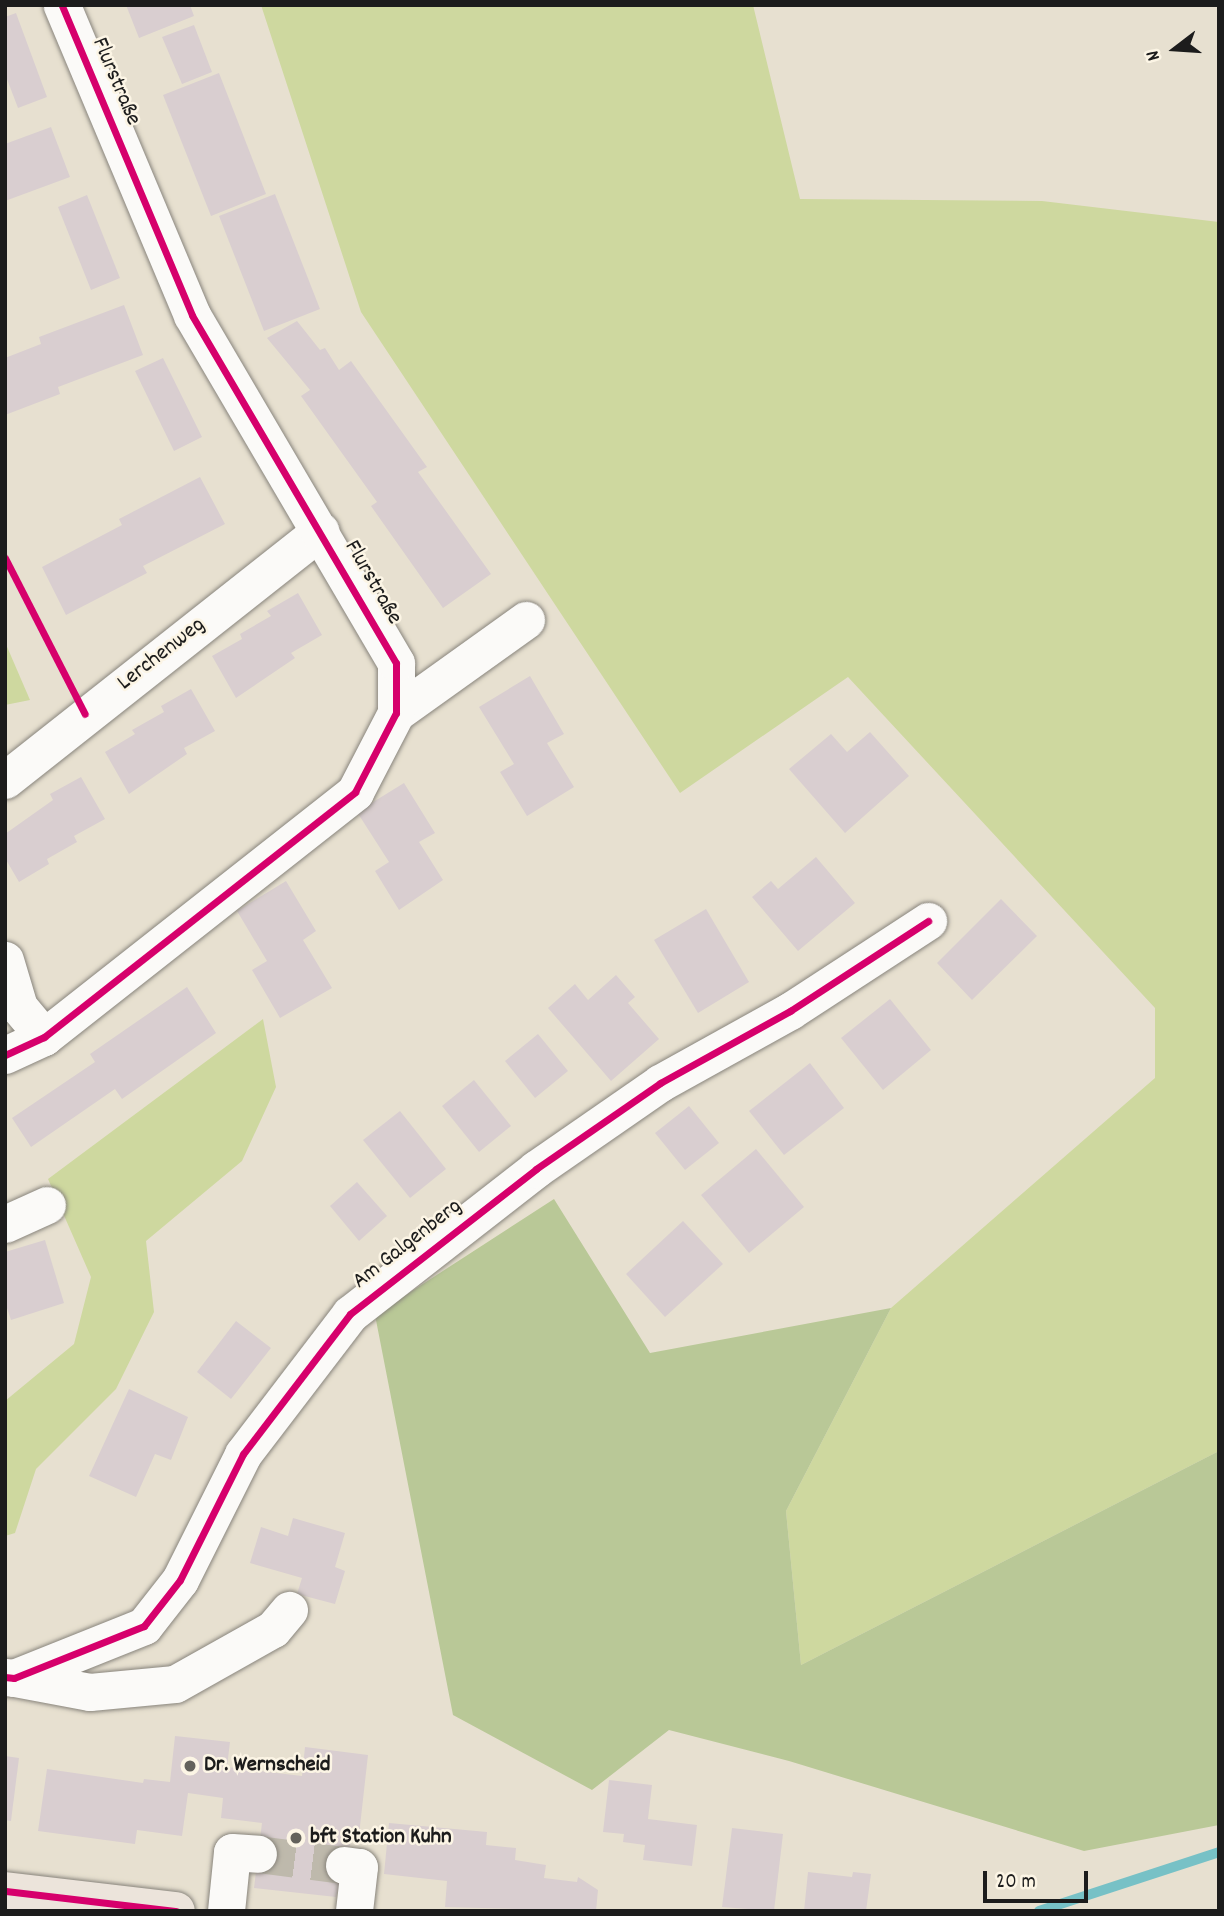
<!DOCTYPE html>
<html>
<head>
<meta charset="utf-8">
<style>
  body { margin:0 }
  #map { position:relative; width:1224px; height:1916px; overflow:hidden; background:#e7e0d0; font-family:Dekko,sans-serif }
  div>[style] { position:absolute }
  .green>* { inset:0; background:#ced89f }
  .forest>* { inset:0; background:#b9c897 }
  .stream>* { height:10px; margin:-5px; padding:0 5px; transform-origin:5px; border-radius:5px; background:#77c1c6 }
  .building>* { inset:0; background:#d9ced0 }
  .minor-tunnel>* { height:37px; margin-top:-18.5px; transform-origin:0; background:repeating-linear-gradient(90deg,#beb9ac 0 37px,transparent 0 55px) }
  .roads { filter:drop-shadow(0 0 2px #88847c) drop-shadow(0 0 2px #88847c) }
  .minor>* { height:37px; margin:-18.5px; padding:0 18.5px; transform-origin:18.5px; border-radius:18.5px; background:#fbfaf8 }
  .major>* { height:38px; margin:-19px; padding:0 19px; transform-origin:19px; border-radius:19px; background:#ece4db }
  .cycleway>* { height:7px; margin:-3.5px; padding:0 3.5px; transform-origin:3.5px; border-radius:3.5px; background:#d6006c }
  .dots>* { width:19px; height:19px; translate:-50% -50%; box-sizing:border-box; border:4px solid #fcf5e5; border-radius:50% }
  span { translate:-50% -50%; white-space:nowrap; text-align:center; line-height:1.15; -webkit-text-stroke:5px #fcf5e5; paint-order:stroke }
  .street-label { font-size:23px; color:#1c1c1c }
  .poi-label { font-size:23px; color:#1c1c1c; font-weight:700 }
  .left { translate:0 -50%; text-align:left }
  .frame { position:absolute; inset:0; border:7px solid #1c1c1c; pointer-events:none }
  .north { position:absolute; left:1140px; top:14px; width:70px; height:70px; -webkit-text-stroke:5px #fcf5e5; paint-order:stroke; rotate:253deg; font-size:19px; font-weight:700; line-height:28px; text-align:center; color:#1c1c1c }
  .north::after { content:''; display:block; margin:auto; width:24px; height:32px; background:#1c1c1c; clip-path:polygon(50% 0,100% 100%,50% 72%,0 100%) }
  .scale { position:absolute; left:983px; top:1871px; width:105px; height:32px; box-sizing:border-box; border:4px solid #1c1c1c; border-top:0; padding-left:9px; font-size:21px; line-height:24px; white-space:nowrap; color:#1c1c1c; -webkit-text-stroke:5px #fcf5e5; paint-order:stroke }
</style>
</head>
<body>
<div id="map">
  <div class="green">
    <div style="clip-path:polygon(261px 5px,753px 5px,800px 199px,1042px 201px,1219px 222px,1219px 1451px,801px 1665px,786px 1511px,891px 1308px,1155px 1078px,1155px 1008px,848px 677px,680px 793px,361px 312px)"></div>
    <div style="clip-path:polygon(5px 642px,30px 700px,5px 705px)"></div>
    <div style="clip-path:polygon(263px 1019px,276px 1087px,242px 1161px,146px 1241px,154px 1312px,116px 1389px,36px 1469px,15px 1533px,5px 1536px,5px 1401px,74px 1344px,91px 1277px,48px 1179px)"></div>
  </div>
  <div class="forest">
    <div style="clip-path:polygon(554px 1199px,650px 1353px,891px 1308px,786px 1511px,801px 1665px,1219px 1451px,1219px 1825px,1084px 1851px,789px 1761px,669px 1730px,592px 1790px,453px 1715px,375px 1315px)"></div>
  </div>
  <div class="stream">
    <div style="left:1039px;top:1911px;width:189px;rotate:-18.1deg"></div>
  </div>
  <div class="building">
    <div style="clip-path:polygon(126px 5px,190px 5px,194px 16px,139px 38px)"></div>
    <div style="clip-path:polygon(16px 13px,47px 97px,18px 108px,5px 74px,5px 17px)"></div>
    <div style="clip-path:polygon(194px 25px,212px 72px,182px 84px,162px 37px)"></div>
    <div style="clip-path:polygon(219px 73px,266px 194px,211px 216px,163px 95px)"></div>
    <div style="clip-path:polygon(51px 127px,70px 177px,5px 201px,5px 144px)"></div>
    <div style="clip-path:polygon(275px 194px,320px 309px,264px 331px,219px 216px)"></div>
    <div style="clip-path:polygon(87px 195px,120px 278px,91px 290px,58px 207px)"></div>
    <div style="clip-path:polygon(124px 305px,143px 355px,58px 387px,60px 394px,5px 415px,5px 358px,41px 344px,39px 337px)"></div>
    <div style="clip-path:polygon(297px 321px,320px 350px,325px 348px,339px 370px,351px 361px,427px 467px,418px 472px,491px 574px,443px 608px,371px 506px,377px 502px,301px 396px,310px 390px,267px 338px)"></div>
    <div style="clip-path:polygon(163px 358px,202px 437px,174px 451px,135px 371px)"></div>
    <div style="clip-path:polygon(200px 477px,225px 524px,143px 566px,147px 573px,66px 615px,42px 567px,122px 525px,119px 519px)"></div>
    <div style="clip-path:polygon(298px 593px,322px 635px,291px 653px,295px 658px,236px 698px,212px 656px,242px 639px,240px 634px,271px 616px,267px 611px)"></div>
    <div style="clip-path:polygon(530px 676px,564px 734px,547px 743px,574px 787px,527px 816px,500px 772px,514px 764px,479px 707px)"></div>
    <div style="clip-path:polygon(191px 689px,215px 731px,184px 748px,187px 754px,129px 794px,105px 752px,135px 734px,132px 730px,164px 712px,161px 706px)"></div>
    <div style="clip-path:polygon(870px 732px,909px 776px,845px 833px,789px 769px,831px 734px,847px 752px)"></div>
    <div style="clip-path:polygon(81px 777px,105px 819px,74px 836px,77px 842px,47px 859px,49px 864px,19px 882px,5px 858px,5px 834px,53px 800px,50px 794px)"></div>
    <div style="clip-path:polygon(404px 783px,435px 833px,419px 842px,443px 880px,399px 910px,375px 871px,389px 862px,357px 812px)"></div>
    <div style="clip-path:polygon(816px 857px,855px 903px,798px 951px,752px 897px,771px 881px,778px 889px)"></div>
    <div style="clip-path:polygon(286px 881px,316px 931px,303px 940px,332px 988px,280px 1018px,252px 970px,267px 961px,237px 911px)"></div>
    <div style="clip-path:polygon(1001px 899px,1037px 936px,972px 1000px,937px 963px)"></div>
    <div style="clip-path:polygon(706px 909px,749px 982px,698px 1013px,654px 940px)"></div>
    <div style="clip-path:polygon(616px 975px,635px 997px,628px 1003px,659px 1039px,611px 1081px,548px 1008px,575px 984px,588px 1000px)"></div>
    <div style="clip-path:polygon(187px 987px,216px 1033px,122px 1099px,115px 1089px,31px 1147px,12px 1118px,95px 1062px,90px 1054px)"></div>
    <div style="clip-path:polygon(890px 999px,931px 1050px,883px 1090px,841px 1038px)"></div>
    <div style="clip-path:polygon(538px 1034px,568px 1071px,535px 1098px,505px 1061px)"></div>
    <div style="clip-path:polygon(810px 1063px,844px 1108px,784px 1155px,749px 1111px)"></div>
    <div style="clip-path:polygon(474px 1080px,511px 1126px,479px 1152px,442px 1106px)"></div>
    <div style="clip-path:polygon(689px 1106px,719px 1143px,685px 1170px,655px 1133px)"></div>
    <div style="clip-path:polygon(400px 1111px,446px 1169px,410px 1198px,363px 1140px)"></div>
    <div style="clip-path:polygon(756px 1149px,804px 1207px,749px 1253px,701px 1195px)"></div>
    <div style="clip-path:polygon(357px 1182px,387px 1216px,359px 1241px,330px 1206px)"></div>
    <div style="clip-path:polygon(683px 1221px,723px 1264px,665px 1317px,626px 1274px)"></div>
    <div style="clip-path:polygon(45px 1240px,64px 1303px,11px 1320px,5px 1302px,5px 1252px)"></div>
    <div style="clip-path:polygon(236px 1321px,271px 1348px,231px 1399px,197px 1372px)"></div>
    <div style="clip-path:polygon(129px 1389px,188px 1417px,171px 1460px,155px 1454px,136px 1497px,89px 1476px)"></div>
    <div style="clip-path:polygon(293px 1518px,345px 1533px,335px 1567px,345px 1571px,335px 1604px,297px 1594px,302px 1578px,250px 1563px,261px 1527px,288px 1536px)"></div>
    <div style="clip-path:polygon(175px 1736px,230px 1742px,227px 1767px,302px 1776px,305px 1747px,368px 1755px,359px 1835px,353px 1834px,336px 1897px,254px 1888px,262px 1823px,221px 1818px,223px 1798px,188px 1793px,182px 1836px,137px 1830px,135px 1844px,38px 1831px,47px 1769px,143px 1783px,144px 1779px,170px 1782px)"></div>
    <div style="clip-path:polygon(5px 1756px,19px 1758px,11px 1821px,5px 1820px)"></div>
    <div style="clip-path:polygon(609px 1780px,652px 1785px,648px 1819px,697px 1825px,692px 1866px,643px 1860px,645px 1845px,623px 1842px,624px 1834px,603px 1832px)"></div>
    <div style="clip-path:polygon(389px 1823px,487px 1832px,486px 1845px,516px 1848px,515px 1860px,546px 1865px,544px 1878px,577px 1882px,578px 1877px,598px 1890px,596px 1911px,445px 1907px,447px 1881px,384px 1874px)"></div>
    <div style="clip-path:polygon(732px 1828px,783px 1834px,774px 1911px,722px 1907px)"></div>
    <div style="clip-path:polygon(808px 1872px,852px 1877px,853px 1872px,871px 1874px,866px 1911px,804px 1911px)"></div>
  </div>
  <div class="minor-tunnel">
    <div style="left:258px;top:1854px;width:87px;rotate:7.3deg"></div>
  </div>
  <div class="roads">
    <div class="minor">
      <div style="left:396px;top:713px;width:160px;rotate:-35.6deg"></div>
      <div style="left:5px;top:780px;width:402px;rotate:-38.3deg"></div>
      <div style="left:5px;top:960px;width:49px;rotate:73.4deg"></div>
      <div style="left:19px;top:1007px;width:39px;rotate:50deg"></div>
      <div style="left:5px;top:1055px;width:43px;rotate:-24.8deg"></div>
      <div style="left:44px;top:1037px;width:396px;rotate:-38.2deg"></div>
      <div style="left:355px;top:792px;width:89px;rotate:-62.6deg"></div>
      <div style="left:396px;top:713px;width:50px;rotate:-90deg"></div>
      <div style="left:396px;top:663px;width:403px;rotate:-120.4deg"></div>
      <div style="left:192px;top:315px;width:336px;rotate:-112.8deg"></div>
      <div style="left:5px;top:1224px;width:46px;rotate:-24.3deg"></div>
      <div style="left:5px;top:1677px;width:9px;rotate:6deg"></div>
      <div style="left:14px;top:1678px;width:140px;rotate:-21.8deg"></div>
      <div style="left:144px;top:1626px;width:58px;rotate:-52deg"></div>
      <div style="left:180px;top:1580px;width:141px;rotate:-63.4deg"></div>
      <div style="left:243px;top:1454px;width:176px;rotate:-52.6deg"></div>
      <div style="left:350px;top:1314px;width:236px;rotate:-37.9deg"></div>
      <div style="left:536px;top:1169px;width:151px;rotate:-34.7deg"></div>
      <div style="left:660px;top:1083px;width:149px;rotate:-29deg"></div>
      <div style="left:790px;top:1011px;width:165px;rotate:-33.1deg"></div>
      <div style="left:15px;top:1678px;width:76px;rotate:10.6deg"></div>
      <div style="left:90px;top:1692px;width:85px;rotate:-5.4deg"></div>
      <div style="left:175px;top:1684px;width:112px;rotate:-29.3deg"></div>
      <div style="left:273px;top:1629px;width:25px;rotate:-50deg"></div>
      <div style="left:344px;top:1865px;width:15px;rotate:8deg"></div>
      <div style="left:359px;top:1867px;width:44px;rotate:96.5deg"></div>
      <div style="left:226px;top:1911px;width:59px;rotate:-84.2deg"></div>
      <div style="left:232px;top:1852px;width:26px;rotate:4deg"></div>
    </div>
    <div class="major">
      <div style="left:5px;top:1891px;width:172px;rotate:6.7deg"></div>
    </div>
  </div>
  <div class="cycleway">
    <div style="left:5px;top:558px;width:175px;rotate:62.9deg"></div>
    <div style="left:5px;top:1055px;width:43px;rotate:-24.8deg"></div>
    <div style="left:44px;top:1037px;width:396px;rotate:-38.2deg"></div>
    <div style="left:355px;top:792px;width:89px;rotate:-62.6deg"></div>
    <div style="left:396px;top:713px;width:50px;rotate:-90deg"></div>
    <div style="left:396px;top:663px;width:403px;rotate:-120.4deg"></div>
    <div style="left:192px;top:315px;width:336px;rotate:-112.8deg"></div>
    <div style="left:5px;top:1677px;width:9px;rotate:6deg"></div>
    <div style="left:14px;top:1678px;width:140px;rotate:-21.8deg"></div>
    <div style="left:144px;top:1626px;width:58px;rotate:-52deg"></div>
    <div style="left:180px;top:1580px;width:141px;rotate:-63.4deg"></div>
    <div style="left:243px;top:1454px;width:176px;rotate:-52.6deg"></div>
    <div style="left:350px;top:1314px;width:236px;rotate:-37.9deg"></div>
    <div style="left:536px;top:1169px;width:151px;rotate:-34.7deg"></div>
    <div style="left:660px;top:1083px;width:149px;rotate:-29deg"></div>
    <div style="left:790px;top:1011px;width:165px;rotate:-33.1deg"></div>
    <div style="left:5px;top:1891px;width:172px;rotate:6.7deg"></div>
  </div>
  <div class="dots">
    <div style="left:190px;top:1766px;background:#63615b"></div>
    <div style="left:296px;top:1838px;background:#63615b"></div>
  </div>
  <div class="street-label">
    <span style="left:115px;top:82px;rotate:67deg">Flurstraße</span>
    <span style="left:372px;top:583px;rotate:60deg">Flurstraße</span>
    <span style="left:162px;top:655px;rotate:-38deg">Lerchenweg</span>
    <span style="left:408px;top:1245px;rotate:-38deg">Am Galgenberg</span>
  </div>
  <div class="poi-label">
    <span class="left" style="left:204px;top:1766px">Dr. Wernscheid</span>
    <span class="left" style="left:310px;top:1838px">bft Station Kuhn</span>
  </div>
  <div class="frame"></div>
  <div class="north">N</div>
  <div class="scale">20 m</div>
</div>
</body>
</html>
